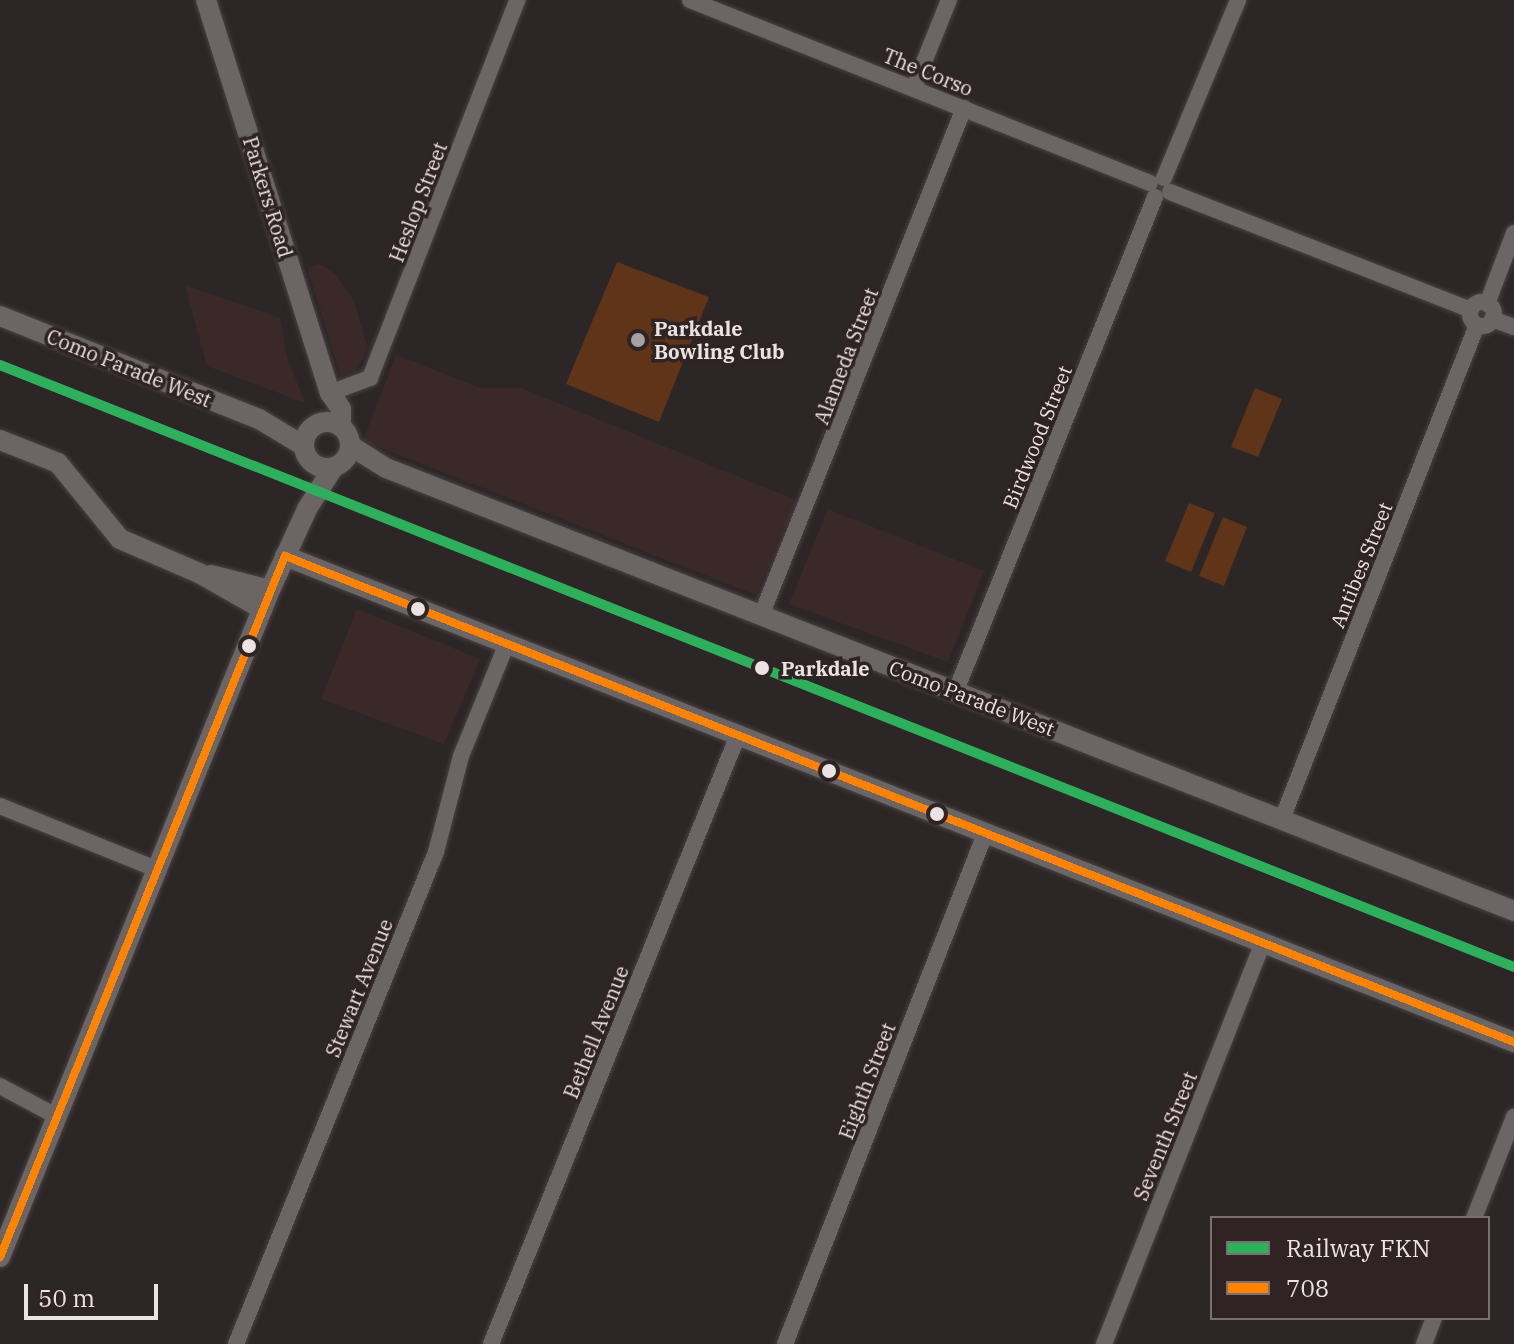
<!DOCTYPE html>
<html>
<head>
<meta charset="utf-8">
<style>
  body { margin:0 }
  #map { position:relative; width:1514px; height:1344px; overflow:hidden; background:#2d2627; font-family:"IBM Plex Serif",serif }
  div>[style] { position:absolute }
  .built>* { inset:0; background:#3b292a }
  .green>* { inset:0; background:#5f3418 }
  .roads { filter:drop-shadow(0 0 2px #484243) drop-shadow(0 0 2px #484243) }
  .minor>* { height:16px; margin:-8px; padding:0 8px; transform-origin:8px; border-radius:8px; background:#6b6566 }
  .minor>.ring { margin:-8px; padding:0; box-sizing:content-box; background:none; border:16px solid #6b6566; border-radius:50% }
  .tertiary>* { height:20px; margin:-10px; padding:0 10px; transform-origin:10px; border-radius:10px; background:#6b6566 }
  .tertiary>.ring { margin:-10px; padding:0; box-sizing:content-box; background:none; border:20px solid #6b6566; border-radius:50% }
  .bus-1>* { height:8px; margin:-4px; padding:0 4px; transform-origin:4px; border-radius:4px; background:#ff8200 }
  .rail-1>* { height:10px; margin:-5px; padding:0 5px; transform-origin:5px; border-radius:5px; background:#2eaf5c }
  .dots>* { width:22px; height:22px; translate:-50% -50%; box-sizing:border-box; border:4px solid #302324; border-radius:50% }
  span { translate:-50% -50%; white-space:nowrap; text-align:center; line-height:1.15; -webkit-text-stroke:7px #302324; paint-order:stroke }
  .street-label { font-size:20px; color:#ebe3e3 }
  .poi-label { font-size:20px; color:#ebe3e3; font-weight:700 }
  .left { translate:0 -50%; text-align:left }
  .stop-label { font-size:20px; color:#ebe3e3; font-weight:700 }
  .legend { position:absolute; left:1210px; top:1216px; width:280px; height:104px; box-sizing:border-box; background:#302324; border:2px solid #7b7070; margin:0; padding:10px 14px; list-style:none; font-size:24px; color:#ebe3e3 }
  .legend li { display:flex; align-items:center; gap:16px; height:40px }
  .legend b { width:40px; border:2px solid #7b7070 }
  .scale { position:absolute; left:24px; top:1284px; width:134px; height:36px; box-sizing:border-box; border:4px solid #ebe3e3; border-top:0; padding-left:10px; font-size:24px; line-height:28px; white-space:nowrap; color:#ebe3e3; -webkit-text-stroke:6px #302324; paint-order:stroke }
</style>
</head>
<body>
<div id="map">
  <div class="built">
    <div style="clip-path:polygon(320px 264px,335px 274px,354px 301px,368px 349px,356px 372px,341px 376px,307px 268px)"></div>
    <div style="clip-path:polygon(185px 285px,280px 318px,287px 357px,305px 403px,207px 366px)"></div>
    <div style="clip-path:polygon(396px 355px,480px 388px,521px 388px,796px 500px,756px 595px,363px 441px)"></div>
    <div style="clip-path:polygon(828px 509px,984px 571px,948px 662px,789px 604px)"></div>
    <div style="clip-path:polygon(357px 609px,480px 659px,444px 744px,321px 699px)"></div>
  </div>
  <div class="green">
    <div style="clip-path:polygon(617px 262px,709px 297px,659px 422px,566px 384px)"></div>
    <div style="clip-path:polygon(1255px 388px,1282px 399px,1258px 457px,1231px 447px)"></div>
    <div style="clip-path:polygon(1189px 503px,1215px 513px,1191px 572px,1165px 561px)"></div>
    <div style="clip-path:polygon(1223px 517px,1247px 527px,1224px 586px,1199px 576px)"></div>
  </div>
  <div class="roads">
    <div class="minor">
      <div style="left:690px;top:0;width:495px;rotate:21.7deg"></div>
      <div style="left:914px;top:87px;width:94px;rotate:-68.1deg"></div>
      <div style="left:1164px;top:178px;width:193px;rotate:-67.4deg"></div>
      <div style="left:1170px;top:192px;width:323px;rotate:21.4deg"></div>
      <div class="ring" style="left:1470px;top:302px;width:8px;height:8px"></div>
      <div style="left:1487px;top:304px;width:76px;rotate:-69.2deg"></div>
      <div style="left:1492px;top:319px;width:23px;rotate:20deg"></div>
      <div style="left:330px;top:393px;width:43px;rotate:-20.6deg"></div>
      <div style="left:370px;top:378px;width:406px;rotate:-68.7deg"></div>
      <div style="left:761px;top:616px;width:547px;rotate:-68.22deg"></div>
      <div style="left:955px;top:693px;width:535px;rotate:-68.04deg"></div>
      <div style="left:0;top:806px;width:168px;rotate:22deg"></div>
      <div style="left:1282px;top:819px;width:531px;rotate:-68.46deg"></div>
      <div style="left:0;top:1086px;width:64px;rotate:28.2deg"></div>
      <div style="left:1474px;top:1218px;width:109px;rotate:-68.4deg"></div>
      <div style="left:236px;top:1344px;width:531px;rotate:-67.88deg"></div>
      <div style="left:436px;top:852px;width:99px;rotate:-75.4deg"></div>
      <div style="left:461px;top:756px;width:122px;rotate:-67.8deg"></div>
      <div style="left:491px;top:1344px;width:657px;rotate:-67.92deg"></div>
      <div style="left:785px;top:1344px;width:548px;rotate:-68.59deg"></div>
      <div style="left:1104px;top:1344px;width:432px;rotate:-68.4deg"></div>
      <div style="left:1424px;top:1344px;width:28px;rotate:-69deg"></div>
    </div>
    <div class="tertiary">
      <div style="left:206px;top:0;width:412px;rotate:72.5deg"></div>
      <div style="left:330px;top:393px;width:19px;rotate:55deg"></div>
      <div style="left:341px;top:409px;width:17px;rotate:90deg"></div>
      <div style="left:0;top:316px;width:279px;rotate:21.7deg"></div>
      <div style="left:259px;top:419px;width:52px;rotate:31deg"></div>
      <div class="ring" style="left:304px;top:422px;width:26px;height:26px"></div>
      <div style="left:0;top:440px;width:62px;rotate:21.6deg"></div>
      <div style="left:58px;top:463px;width:98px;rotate:50.8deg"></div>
      <div style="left:120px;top:539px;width:86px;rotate:23.3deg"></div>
      <div style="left:199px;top:573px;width:73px;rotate:29.7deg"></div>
      <div style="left:351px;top:446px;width:41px;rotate:32.2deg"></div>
      <div style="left:386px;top:468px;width:1212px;rotate:21.44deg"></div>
      <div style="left:285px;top:556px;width:1322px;rotate:21.58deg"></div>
      <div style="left:211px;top:575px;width:61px;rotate:14.3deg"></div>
      <div style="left:0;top:1257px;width:720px;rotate:-67.96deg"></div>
      <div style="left:270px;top:590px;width:89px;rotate:-65.4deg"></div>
      <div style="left:307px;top:509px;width:49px;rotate:-57.6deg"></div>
    </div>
  </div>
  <div class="bus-1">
    <div style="left:285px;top:556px;width:1322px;rotate:21.58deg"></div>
    <div style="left:0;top:1257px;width:757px;rotate:-67.88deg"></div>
  </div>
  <div class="rail-1">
    <div style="left:0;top:365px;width:1629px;rotate:21.68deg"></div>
  </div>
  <div class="dots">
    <div style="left:638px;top:340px;background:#a8a1a1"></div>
    <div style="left:418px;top:609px;background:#ebe3e3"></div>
    <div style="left:249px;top:646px;background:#ebe3e3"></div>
    <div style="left:762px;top:668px;background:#ebe3e3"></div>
    <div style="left:829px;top:771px;background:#ebe3e3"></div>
    <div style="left:937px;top:814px;background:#ebe3e3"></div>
  </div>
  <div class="street-label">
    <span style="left:928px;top:72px;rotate:22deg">The Corso</span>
    <span style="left:268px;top:197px;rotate:73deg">Parkers Road</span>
    <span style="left:418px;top:202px;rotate:-69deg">Heslop Street</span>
    <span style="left:846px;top:356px;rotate:-69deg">Alameda Street</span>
    <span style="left:129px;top:368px;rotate:22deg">Como Parade West</span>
    <span style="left:1037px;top:437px;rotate:-68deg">Birdwood Street</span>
    <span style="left:1361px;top:565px;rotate:-68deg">Antibes Street</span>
    <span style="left:972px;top:698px;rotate:21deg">Como Parade West</span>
    <span style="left:359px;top:988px;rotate:-68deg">Stewart Avenue</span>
    <span style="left:596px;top:1032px;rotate:-68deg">Bethell Avenue</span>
    <span style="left:867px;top:1081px;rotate:-69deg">Eighth Street</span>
    <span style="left:1165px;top:1136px;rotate:-68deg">Seventh Street</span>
  </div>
  <div class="poi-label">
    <span class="left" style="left:654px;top:340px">Parkdale<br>Bowling Club</span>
  </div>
  <div class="stop-label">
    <span class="left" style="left:781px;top:668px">Parkdale</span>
  </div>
  <ul class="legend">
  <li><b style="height:10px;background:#2eaf5c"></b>Railway FKN</li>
  <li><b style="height:10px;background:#ff8200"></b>708</li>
  </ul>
  <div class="scale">50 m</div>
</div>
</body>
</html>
